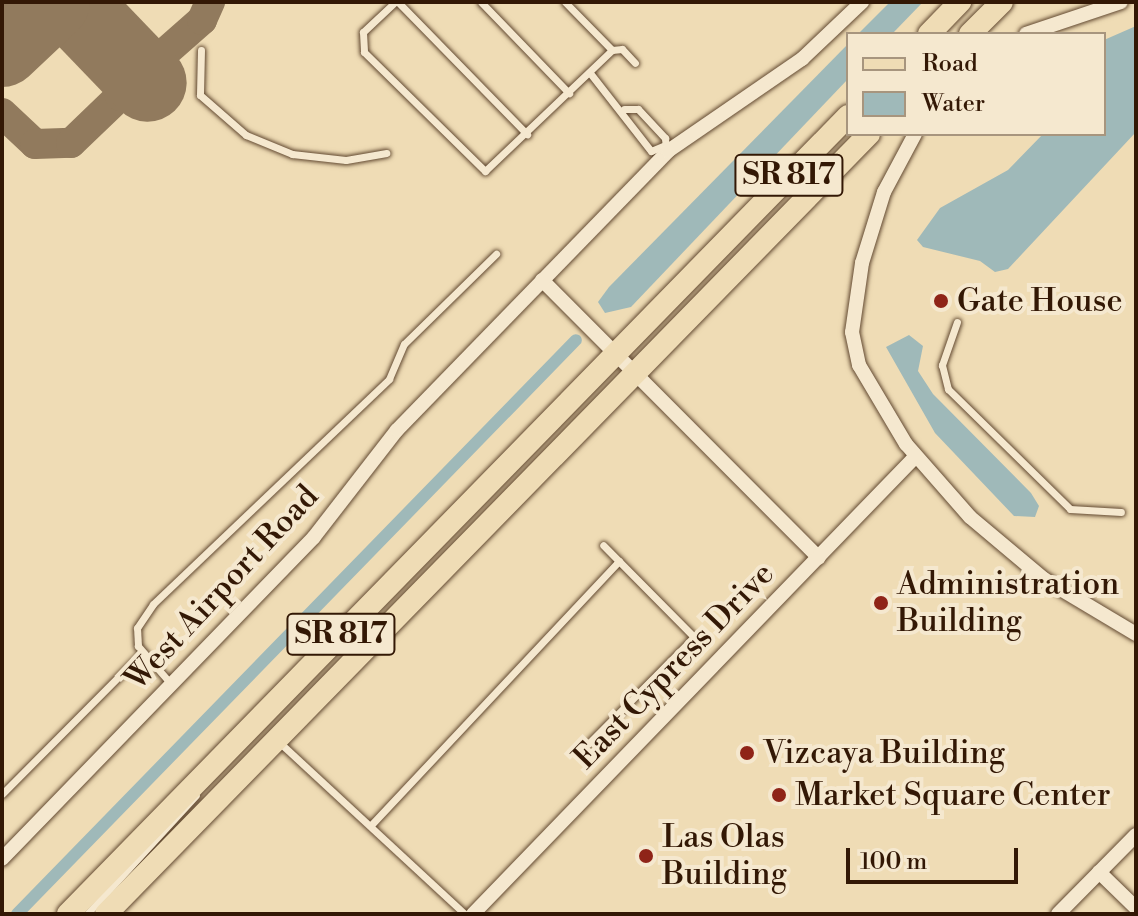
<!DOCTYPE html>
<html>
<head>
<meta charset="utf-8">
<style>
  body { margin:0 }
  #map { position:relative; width:1138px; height:916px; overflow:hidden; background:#efdcb5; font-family:"Libre Bodoni",serif }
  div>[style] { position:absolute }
  .water>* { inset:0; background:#9fb9b9 }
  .canal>* { height:12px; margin:-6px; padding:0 6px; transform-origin:6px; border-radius:6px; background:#9fb9b9 }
  .taxiway>* { height:30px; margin:-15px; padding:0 15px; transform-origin:15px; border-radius:15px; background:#917a5d }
  .runway>* { height:78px; margin:-39px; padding:0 39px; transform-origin:39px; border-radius:39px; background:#917a5d }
  .roads { filter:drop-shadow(0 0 2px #624931) drop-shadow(0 0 2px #624931) }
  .service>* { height:7px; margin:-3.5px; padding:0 3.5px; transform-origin:3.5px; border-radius:3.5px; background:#f5e8cf }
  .minor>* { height:14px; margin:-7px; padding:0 7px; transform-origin:7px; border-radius:7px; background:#f5e8cf }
  .primary>* { height:22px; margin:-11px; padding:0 11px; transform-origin:11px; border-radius:11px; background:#efdcb5 }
  .dots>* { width:22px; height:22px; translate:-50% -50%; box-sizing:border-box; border:4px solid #f5e8cf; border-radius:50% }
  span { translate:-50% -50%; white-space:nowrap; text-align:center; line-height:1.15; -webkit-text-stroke:8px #f5e8cf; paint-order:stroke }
  .shield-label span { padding:2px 6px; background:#f5e8cf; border:2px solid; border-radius:6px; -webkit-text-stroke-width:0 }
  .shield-label { font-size:30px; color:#331805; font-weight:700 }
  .poi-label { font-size:32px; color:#331805 }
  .left { translate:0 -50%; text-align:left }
  .street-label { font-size:32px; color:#331805 }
  .frame { position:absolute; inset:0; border:4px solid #331805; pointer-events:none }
  .legend { position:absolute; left:846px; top:32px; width:260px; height:104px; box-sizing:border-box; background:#f5e8cf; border:2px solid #a7957e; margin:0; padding:10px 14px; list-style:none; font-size:24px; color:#331805 }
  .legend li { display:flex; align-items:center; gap:16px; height:40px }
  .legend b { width:40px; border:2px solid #a7957e }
  .scale { position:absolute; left:846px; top:848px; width:172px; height:36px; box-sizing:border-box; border:4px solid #331805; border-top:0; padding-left:10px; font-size:24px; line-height:28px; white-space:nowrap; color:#331805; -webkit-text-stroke:6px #f5e8cf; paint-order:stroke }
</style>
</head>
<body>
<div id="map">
  <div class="water">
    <div style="clip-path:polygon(890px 2px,923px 2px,892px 34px,858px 34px)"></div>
    <div style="clip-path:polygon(1136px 26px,1136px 132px,1008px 269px,995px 272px,980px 261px,923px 247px,917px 240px,940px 208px,1008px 170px,1043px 134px,1104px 134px,1104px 40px)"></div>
    <div style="clip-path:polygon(848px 44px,848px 79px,631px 307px,605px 313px,598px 302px,609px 287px)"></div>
    <div style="clip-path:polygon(909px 335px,923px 346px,918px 371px,933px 394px,1031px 493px,1039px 506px,1035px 517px,1014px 516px,935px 433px,886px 347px)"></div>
  </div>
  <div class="canal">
    <div style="left:17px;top:914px;width:801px;rotate:-45.76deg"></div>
  </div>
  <div class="taxiway">
    <div style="left:119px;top:53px;width:23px;rotate:20deg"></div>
    <div style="left:141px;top:61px;width:19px;rotate:-12deg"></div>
    <div style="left:160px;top:57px;width:56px;rotate:-41.4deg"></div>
    <div style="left:202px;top:20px;width:20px;rotate:-66deg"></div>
    <div style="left:2px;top:113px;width:45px;rotate:43.2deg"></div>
    <div style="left:35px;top:144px;width:36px;rotate:-2deg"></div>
    <div style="left:71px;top:143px;width:68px;rotate:-43.8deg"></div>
    <div style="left:120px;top:96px;width:22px;rotate:-74deg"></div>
    <div style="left:126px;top:75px;width:23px;rotate:-108deg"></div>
  </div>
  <div class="runway">
    <div style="left:70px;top:2px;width:112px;rotate:46.1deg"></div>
    <div style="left:2px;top:48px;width:67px;rotate:-43.2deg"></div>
  </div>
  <div class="roads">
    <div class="service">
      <div style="left:395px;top:2px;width:44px;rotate:136.8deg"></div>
      <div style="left:363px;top:32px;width:20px;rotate:87deg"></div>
      <div style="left:364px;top:52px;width:170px;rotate:44.5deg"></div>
      <div style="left:485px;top:171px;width:175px;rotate:-43.6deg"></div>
      <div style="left:612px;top:50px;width:67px;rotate:-134.4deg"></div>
      <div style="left:398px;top:2px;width:185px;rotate:45.7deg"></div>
      <div style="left:481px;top:2px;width:127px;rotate:46deg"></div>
      <div style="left:201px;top:50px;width:45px;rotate:91.3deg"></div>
      <div style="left:200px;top:95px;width:61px;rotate:41deg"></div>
      <div style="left:246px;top:135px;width:50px;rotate:22.4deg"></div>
      <div style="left:292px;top:154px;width:54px;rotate:6.3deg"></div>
      <div style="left:346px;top:160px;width:41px;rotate:-9.9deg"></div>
      <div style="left:612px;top:50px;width:10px;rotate:-6deg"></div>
      <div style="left:622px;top:49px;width:19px;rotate:47deg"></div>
      <div style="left:590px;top:73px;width:99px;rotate:52deg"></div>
      <div style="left:651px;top:151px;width:13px;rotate:-23deg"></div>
      <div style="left:624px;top:109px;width:14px"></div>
      <div style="left:638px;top:109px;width:40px;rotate:47deg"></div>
      <div style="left:665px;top:138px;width:11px;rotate:85deg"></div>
      <div style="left:957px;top:322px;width:46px;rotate:109.2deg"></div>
      <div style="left:942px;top:365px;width:25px;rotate:76deg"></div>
      <div style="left:948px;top:389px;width:171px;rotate:44.5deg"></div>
      <div style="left:1070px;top:509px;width:51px;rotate:3.4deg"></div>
      <div style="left:172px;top:685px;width:52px;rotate:-131.1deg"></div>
      <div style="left:138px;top:646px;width:18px;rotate:-93deg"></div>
      <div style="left:137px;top:628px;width:29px;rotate:-56deg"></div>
      <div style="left:153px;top:604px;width:326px;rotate:-43.6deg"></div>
      <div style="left:389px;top:379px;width:38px;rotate:-67deg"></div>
      <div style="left:404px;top:344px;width:129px;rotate:-44.4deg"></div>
      <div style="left:279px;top:742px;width:253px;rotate:42.8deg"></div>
      <div style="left:589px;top:743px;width:149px;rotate:-45.3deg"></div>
      <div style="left:694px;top:637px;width:129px;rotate:-134.7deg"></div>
      <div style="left:2px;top:794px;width:199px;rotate:-45.2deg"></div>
      <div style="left:372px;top:824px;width:361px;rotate:-46.8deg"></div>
      <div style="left:87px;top:914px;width:161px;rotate:-47.5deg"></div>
    </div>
    <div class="minor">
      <div style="left:1026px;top:34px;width:100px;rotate:-18.6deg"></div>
      <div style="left:915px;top:134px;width:66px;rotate:118.1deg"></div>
      <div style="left:884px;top:192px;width:74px;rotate:107.2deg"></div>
      <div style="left:862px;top:263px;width:70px;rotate:98.2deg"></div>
      <div style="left:852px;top:332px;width:34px;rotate:78deg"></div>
      <div style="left:859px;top:365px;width:92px;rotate:59.3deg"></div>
      <div style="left:906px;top:444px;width:97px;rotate:48.8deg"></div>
      <div style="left:970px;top:517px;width:97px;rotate:40deg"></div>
      <div style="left:1044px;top:579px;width:107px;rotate:30.9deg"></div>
      <div style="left:542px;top:280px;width:392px;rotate:45.1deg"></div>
      <div style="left:2px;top:859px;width:448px;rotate:-45.9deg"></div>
      <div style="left:314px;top:537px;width:135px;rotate:-52.2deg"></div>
      <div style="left:397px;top:430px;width:389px;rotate:-45.8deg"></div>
      <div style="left:668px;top:151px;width:163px;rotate:-34.5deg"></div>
      <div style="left:802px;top:59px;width:83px;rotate:-43.5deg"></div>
      <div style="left:1099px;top:872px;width:52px;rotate:44.2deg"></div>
      <div style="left:473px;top:914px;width:636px;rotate:-45.96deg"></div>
      <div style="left:1058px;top:914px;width:111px;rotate:-45.4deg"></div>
    </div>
    <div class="primary">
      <div style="left:929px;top:34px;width:45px;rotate:-45.9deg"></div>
      <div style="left:970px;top:34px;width:45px;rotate:-45deg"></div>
      <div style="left:68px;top:914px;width:1116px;rotate:-45.65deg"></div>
      <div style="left:106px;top:914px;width:1091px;rotate:-45.63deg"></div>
    </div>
  </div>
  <div class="dots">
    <div style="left:941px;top:301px;background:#8f2418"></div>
    <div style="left:881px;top:603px;background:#8f2418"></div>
    <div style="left:747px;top:753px;background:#8f2418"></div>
    <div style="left:779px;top:795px;background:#8f2418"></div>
    <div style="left:646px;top:856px;background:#8f2418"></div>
  </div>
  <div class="shield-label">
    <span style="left:789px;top:175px">SR 817</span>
    <span style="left:341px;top:634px">SR 817</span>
  </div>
  <div class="poi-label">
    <span class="left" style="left:957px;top:301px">Gate House</span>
    <span class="left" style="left:897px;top:603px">Administration<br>Building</span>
    <span class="left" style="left:763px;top:753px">Vizcaya Building</span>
    <span class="left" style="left:795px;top:795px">Market Square Center</span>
    <span class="left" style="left:662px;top:856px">Las Olas<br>Building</span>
  </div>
  <div class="street-label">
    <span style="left:222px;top:588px;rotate:-47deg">West Airport Road</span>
    <span style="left:674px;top:666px;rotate:-46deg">East Cypress Drive</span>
  </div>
  <div class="frame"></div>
  <ul class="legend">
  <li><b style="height:10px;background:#efdcb5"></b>Road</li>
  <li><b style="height:22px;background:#9fb9b9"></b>Water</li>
  </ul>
  <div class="scale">100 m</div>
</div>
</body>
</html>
